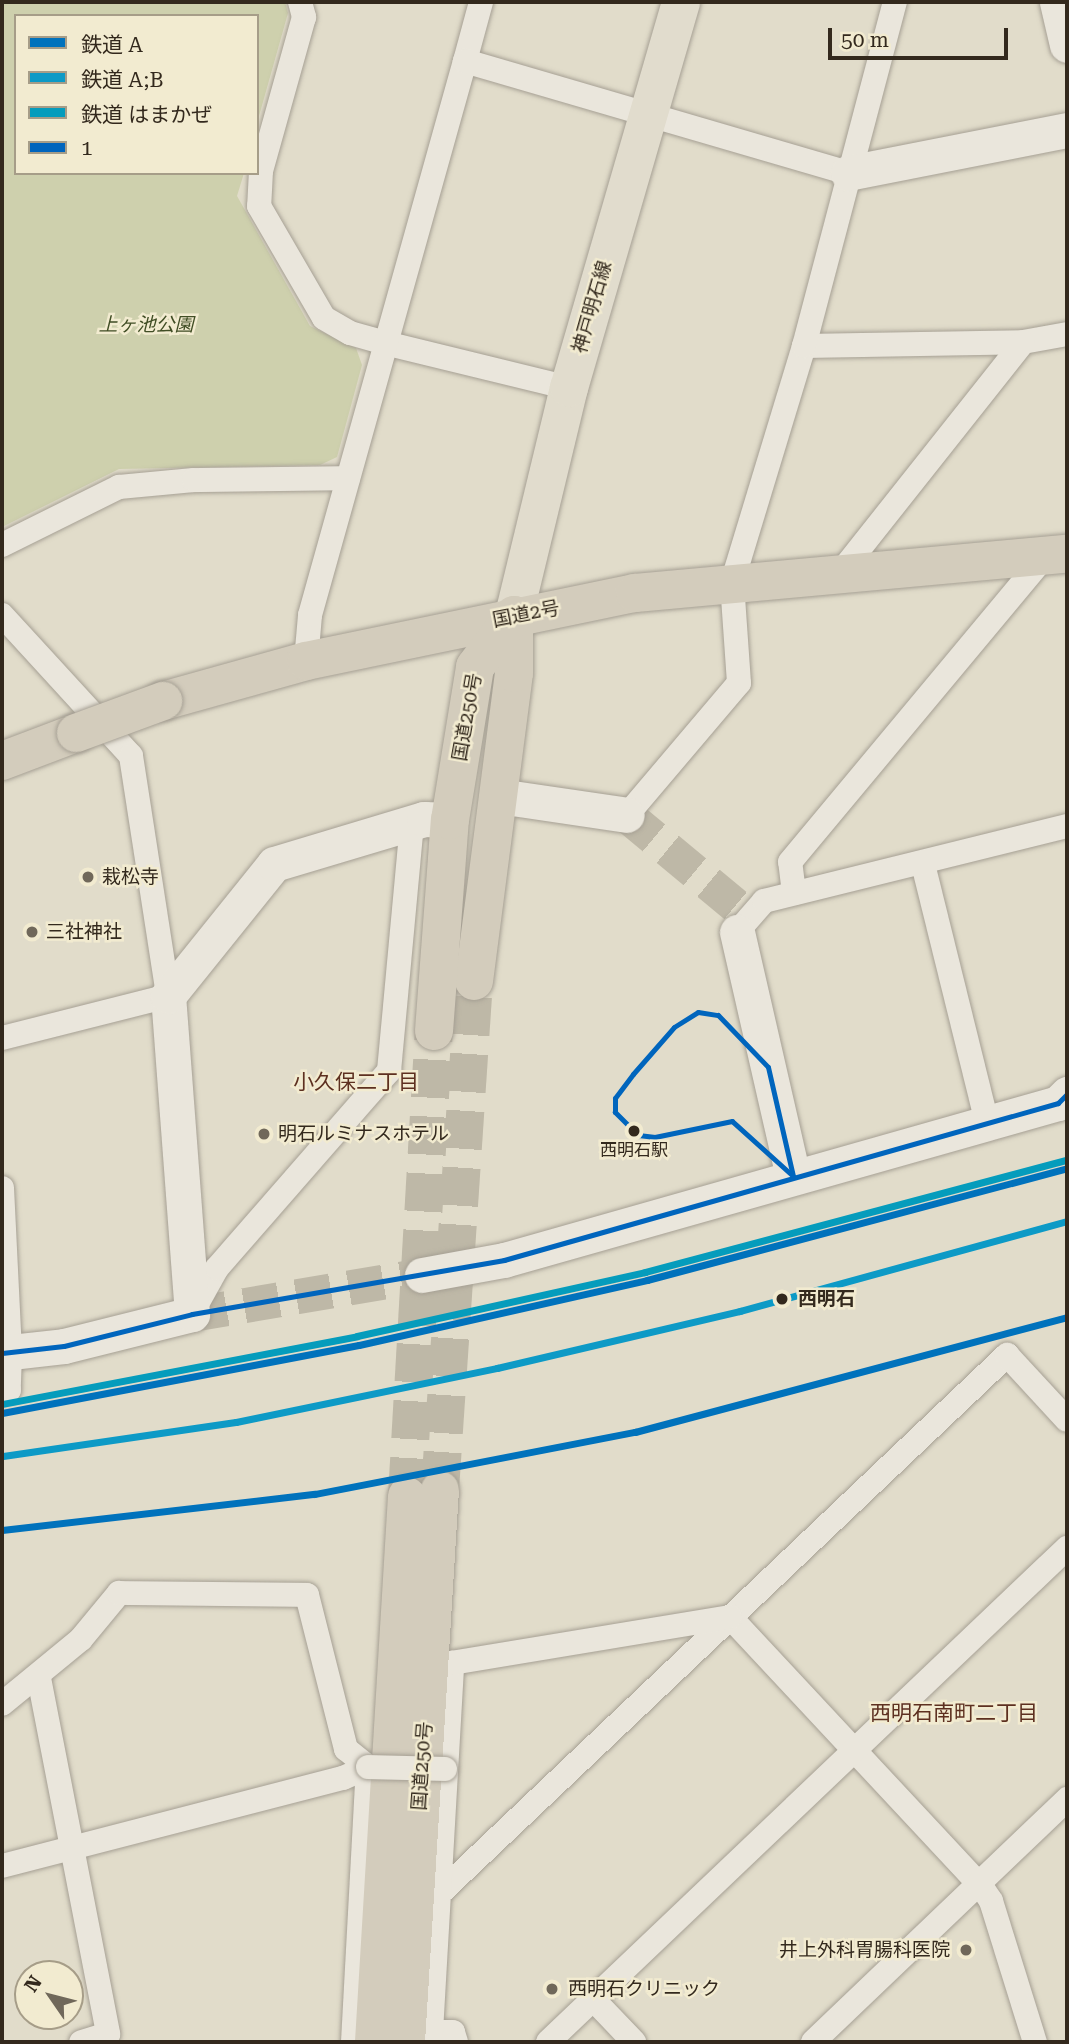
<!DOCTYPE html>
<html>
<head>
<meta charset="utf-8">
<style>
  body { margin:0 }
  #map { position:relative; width:1069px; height:2044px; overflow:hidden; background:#e1dcca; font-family:"Roboto Serif","Noto Sans JP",serif }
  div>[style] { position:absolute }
  .green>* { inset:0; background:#ced0ad }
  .secondary-tunnel>* { height:35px; margin-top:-17.5px; transform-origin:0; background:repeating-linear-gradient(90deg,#beb8a7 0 35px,transparent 0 53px) }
  .highway-tunnel>* { height:38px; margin-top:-19px; transform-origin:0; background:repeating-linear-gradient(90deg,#beb8a7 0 38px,transparent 0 57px) }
  .roads { filter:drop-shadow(0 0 2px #a6a094) drop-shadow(0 0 2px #a6a094) }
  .street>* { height:24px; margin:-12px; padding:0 12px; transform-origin:12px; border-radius:12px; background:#eae6dc }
  .secondary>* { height:35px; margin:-17.5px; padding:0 17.5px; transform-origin:17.5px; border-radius:17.5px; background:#eae6dc }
  .primary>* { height:38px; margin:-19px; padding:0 19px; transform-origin:19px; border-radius:19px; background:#e1dccd }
  .highway>* { height:38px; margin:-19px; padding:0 19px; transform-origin:19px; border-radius:19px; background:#d3ccbc }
  .bridges { filter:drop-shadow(0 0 2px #a6a094) drop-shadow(0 0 2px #a6a094) }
  .street-bridge>* { height:24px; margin:-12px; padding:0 12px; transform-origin:12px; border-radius:12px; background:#eae6dc }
  .highway-bridge>* { height:38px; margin:-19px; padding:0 19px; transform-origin:19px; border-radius:19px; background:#d3ccbc }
  .bus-1>* { height:5px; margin:-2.5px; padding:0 2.5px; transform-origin:2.5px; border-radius:2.5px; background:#0065bd }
  .rail-1>* { height:7px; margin:-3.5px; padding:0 3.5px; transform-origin:3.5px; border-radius:3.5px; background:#0072bc }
  .rail-2>* { height:7px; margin:-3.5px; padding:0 3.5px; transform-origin:3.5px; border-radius:3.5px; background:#0d9ac6 }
  .rail-3>* { height:7px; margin:-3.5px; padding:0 3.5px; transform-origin:3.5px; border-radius:3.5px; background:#059cbc }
  .dots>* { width:19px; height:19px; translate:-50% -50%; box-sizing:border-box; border:4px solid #f2ebd0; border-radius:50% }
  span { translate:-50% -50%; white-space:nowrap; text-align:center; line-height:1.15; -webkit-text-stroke:5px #f2ebd0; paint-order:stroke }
  .bus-label { font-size:17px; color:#33291d }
  .street-label { font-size:19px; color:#33291d }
  .park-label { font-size:19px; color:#414e25; font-style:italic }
  .poi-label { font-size:19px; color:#33291d }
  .left { translate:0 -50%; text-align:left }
  .right { translate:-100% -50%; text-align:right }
  .stop-label { font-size:19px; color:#33291d; font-weight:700 }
  .neighbourhood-label { font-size:21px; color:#5d3020 }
  .frame { position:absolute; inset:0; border:4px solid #33291d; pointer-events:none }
  .legend { position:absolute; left:14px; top:14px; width:245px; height:161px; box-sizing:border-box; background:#f2ebd0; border:2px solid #a69d88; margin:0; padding:9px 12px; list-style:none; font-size:21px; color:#33291d }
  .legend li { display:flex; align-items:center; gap:14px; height:35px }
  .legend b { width:35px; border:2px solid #a69d88 }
  .north { position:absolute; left:14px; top:1960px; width:70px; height:70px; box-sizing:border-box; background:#f2ebd0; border:2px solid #a69d88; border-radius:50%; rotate:305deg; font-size:19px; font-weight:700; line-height:28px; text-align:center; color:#33291d }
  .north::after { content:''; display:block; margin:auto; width:24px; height:32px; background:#70685a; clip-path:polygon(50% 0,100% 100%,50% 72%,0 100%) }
  .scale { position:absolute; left:828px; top:28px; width:180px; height:32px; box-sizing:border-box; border:4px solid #33291d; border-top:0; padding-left:9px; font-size:21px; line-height:24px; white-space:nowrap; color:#33291d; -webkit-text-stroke:5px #f2ebd0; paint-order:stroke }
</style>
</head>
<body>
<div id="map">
  <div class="green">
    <div style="clip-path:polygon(2px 2px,285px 2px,288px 13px,257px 123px,257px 16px,16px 16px,16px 173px,244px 173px,237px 196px,310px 326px,356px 348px,362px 365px,337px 457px,320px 465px,119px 469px,2px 527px)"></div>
  </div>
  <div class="secondary-tunnel">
    <div style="left:627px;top:815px;width:160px;rotate:39.7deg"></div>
    <div style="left:192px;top:1314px;width:233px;rotate:-9.6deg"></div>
  </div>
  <div class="highway-tunnel">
    <div style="left:440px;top:1490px;width:510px;rotate:-86.18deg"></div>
    <div style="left:407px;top:1496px;width:466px;rotate:-86.7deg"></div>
  </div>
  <div class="roads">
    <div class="street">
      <div style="left:300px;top:2px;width:16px;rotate:75deg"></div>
      <div style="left:304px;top:17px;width:160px;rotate:105.6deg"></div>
      <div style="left:261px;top:171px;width:35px;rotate:93deg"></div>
      <div style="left:259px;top:206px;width:129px;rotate:59.9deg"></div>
      <div style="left:324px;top:318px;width:30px;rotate:30deg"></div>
      <div style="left:350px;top:333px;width:41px;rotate:15.8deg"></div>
      <div style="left:389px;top:344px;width:185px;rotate:13.7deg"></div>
      <div style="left:465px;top:61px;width:61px;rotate:-74.8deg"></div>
      <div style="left:804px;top:346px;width:219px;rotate:-1deg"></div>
      <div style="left:1023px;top:342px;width:45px;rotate:-10.3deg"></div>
      <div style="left:2px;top:545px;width:131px;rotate:-26.4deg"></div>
      <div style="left:119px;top:487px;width:75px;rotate:-5.3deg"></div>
      <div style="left:194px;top:480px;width:154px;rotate:-0.7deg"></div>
      <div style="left:841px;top:572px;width:293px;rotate:-51.6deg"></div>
      <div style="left:2px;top:615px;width:191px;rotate:47.5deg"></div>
      <div style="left:131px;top:756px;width:243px;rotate:81.2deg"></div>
      <div style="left:168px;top:996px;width:171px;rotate:165.8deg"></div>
      <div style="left:306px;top:661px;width:46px;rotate:-85deg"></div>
      <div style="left:310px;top:615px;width:575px;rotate:-74.37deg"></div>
      <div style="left:465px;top:61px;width:399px;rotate:16.3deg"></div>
      <div style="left:627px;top:815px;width:173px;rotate:-49.7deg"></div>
      <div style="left:739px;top:683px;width:100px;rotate:-94deg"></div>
      <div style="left:732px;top:583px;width:248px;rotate:-73.1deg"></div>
      <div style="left:804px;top:346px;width:356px;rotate:-75.2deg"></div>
      <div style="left:923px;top:864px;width:267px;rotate:76.1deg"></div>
      <div style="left:794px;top:893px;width:31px;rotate:-97deg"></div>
      <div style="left:790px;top:862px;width:398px;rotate:-50.2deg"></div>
      <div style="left:737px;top:932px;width:41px;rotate:-48.9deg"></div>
      <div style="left:764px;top:901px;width:312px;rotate:-13.9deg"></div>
      <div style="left:2px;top:1188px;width:165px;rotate:87.2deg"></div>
      <div style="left:10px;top:1353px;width:37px;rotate:92deg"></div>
      <div style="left:9px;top:1390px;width:7px;rotate:164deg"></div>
      <div style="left:192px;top:1313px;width:51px;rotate:-60.9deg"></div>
      <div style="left:217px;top:1268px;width:262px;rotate:-48.9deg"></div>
      <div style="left:389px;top:1071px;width:249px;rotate:-84.7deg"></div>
      <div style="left:730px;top:1617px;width:368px;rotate:47deg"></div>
      <div style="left:981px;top:1886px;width:18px;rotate:56deg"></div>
      <div style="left:991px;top:1901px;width:148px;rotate:72.7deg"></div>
      <div style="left:39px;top:1678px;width:363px;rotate:79deg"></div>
      <div style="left:108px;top:2034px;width:28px;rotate:163deg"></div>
      <div style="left:2px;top:1704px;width:102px;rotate:-39.4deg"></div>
      <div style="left:81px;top:1639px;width:60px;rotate:-50.4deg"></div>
      <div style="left:119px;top:1593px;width:188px;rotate:0.6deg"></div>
      <div style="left:307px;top:1595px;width:159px;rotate:75.8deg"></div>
      <div style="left:346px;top:1749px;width:28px;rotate:39deg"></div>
      <div style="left:2px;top:1866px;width:352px;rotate:-14.5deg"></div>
      <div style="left:343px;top:1778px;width:27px;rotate:-24deg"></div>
      <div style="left:442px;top:1891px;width:779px;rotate:-43.49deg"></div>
      <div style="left:1007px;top:1355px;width:88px;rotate:47.3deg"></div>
      <div style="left:592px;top:1998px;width:61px;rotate:46.3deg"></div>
      <div style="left:353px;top:2042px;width:275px;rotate:-86.9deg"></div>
      <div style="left:456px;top:2042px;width:10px;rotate:-107deg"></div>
      <div style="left:453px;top:2032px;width:22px;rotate:180deg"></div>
      <div style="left:431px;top:2032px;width:370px;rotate:-86.7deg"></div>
      <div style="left:452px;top:1663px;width:282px;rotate:-9.4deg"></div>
      <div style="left:548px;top:2042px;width:717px;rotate:-43.59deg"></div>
      <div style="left:813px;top:2042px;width:352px;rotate:-43.7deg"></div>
    </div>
    <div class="secondary">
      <div style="left:1057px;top:2px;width:44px;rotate:76.9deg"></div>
      <div style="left:848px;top:173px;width:223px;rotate:-11.1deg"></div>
      <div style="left:499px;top:796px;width:129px;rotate:8.4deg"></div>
      <div style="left:737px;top:932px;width:250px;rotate:77.1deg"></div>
      <div style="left:422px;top:1275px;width:83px;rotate:-10.4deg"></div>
      <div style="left:504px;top:1260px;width:576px;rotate:-15.82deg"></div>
      <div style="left:1058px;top:1103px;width:13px;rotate:-45deg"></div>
      <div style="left:2px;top:1353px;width:62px;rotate:-6.4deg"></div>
      <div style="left:64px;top:1346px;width:132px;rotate:-14deg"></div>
      <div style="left:192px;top:1314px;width:319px;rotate:-94.3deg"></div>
      <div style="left:168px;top:996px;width:169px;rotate:-51.2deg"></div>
      <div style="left:274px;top:864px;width:157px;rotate:-16.7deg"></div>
      <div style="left:424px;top:819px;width:26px;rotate:2deg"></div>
    </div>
    <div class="primary">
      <div style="left:514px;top:615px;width:234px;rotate:-76.4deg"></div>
      <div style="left:569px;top:388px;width:402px;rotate:-73.8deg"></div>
    </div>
    <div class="highway">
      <div style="left:163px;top:701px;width:148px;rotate:-15.6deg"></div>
      <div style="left:306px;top:661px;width:336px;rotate:-11.7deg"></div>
      <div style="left:635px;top:593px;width:434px;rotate:-5.2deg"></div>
      <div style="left:2px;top:761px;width:79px;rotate:-20.7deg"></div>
      <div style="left:474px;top:981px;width:311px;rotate:-82.6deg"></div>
      <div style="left:514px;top:673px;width:58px;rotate:-90deg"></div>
      <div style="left:434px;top:1031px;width:212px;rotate:-85.7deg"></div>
      <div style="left:450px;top:820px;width:155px;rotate:-80.7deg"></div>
      <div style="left:475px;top:667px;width:65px;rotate:-53.1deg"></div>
      <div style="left:374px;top:2042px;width:547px;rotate:-86.54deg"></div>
      <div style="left:406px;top:2042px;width:553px;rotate:-86.48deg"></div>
    </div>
  </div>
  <div class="bridges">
    <div class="street-bridge">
      <div style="left:368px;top:1767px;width:77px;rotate:1.5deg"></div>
    </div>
    <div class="highway-bridge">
      <div style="left:76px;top:733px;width:93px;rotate:-20.2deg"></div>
    </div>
  </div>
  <div class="bus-1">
    <div style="left:698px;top:1012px;width:20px;rotate:9deg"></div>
    <div style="left:718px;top:1015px;width:72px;rotate:46.1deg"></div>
    <div style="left:768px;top:1067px;width:112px;rotate:77.1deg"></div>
    <div style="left:793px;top:1176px;width:82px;rotate:-138deg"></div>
    <div style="left:732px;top:1121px;width:79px;rotate:168.3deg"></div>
    <div style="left:655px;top:1137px;width:17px;rotate:-173deg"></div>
    <div style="left:638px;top:1135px;width:33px;rotate:-135deg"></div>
    <div style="left:615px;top:1112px;width:14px;rotate:-90deg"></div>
    <div style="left:615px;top:1098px;width:30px;rotate:-53deg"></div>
    <div style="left:633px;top:1074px;width:62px;rotate:-48.9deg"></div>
    <div style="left:674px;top:1027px;width:28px;rotate:-32deg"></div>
    <div style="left:2px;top:1353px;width:62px;rotate:-6.4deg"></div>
    <div style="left:64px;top:1346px;width:132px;rotate:-14deg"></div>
    <div style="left:192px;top:1314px;width:317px;rotate:-9.8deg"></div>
    <div style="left:504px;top:1260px;width:576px;rotate:-15.82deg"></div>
    <div style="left:1058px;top:1103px;width:13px;rotate:-45deg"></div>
  </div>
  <div class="rail-1">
    <div style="left:2px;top:1413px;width:363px;rotate:-10.8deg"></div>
    <div style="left:359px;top:1345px;width:295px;rotate:-12.7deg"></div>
    <div style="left:647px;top:1280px;width:435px;rotate:-14.9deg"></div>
    <div style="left:2px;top:1530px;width:315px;rotate:-6.6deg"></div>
    <div style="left:315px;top:1494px;width:326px;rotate:-11deg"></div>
    <div style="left:635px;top:1432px;width:447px;rotate:-14.9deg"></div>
  </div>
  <div class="rail-2">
    <div style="left:3px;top:1456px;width:235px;rotate:-8.3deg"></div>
    <div style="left:236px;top:1422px;width:267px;rotate:-11.7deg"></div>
    <div style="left:497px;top:1368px;width:250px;rotate:-13.2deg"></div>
    <div style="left:740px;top:1311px;width:339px;rotate:-15.4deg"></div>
  </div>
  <div class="rail-3">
    <div style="left:2px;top:1404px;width:361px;rotate:-10.8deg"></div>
    <div style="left:357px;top:1336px;width:295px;rotate:-12.5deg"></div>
    <div style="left:645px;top:1272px;width:435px;rotate:-14.9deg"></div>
  </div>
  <div class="dots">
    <div style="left:88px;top:877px;background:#70685a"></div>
    <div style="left:32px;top:932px;background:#70685a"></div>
    <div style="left:634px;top:1131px;background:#33291d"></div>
    <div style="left:264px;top:1134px;background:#70685a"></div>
    <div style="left:782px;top:1299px;background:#33291d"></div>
    <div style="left:966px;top:1950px;background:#70685a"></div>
    <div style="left:552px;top:1989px;background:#70685a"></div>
  </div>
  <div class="bus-label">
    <span style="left:634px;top:1151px">西明石駅</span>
  </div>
  <div class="street-label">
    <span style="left:592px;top:307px;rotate:-74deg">神戸明石線</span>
    <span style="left:526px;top:614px;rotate:-11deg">国道2号</span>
    <span style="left:467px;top:717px;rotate:-80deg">国道250号</span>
    <span style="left:422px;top:1766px;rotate:-86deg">国道250号</span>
  </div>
  <div class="park-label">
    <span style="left:146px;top:325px">上ヶ池公園</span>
  </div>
  <div class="poi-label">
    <span class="left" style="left:102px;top:877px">栽松寺</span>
    <span class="left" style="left:46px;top:932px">三社神社</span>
    <span class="left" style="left:278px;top:1134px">明石ルミナスホテル</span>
    <span class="right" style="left:950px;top:1950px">井上外科胃腸科医院</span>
    <span class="left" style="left:568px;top:1989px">西明石クリニック</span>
  </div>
  <div class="stop-label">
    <span class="left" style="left:798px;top:1299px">西明石</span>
  </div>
  <div class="neighbourhood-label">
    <span style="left:356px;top:1082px">小久保二丁目</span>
    <span style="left:954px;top:1713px">西明石南町二丁目</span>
  </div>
  <div class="frame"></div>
  <ul class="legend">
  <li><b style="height:9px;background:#0072bc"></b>鉄道 A</li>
  <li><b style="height:9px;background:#0d9ac6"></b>鉄道 A;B</li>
  <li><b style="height:9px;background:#059cbc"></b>鉄道 はまかぜ</li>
  <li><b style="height:9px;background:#0065bd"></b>1</li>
  </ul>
  <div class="north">N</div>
  <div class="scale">50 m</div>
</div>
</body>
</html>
